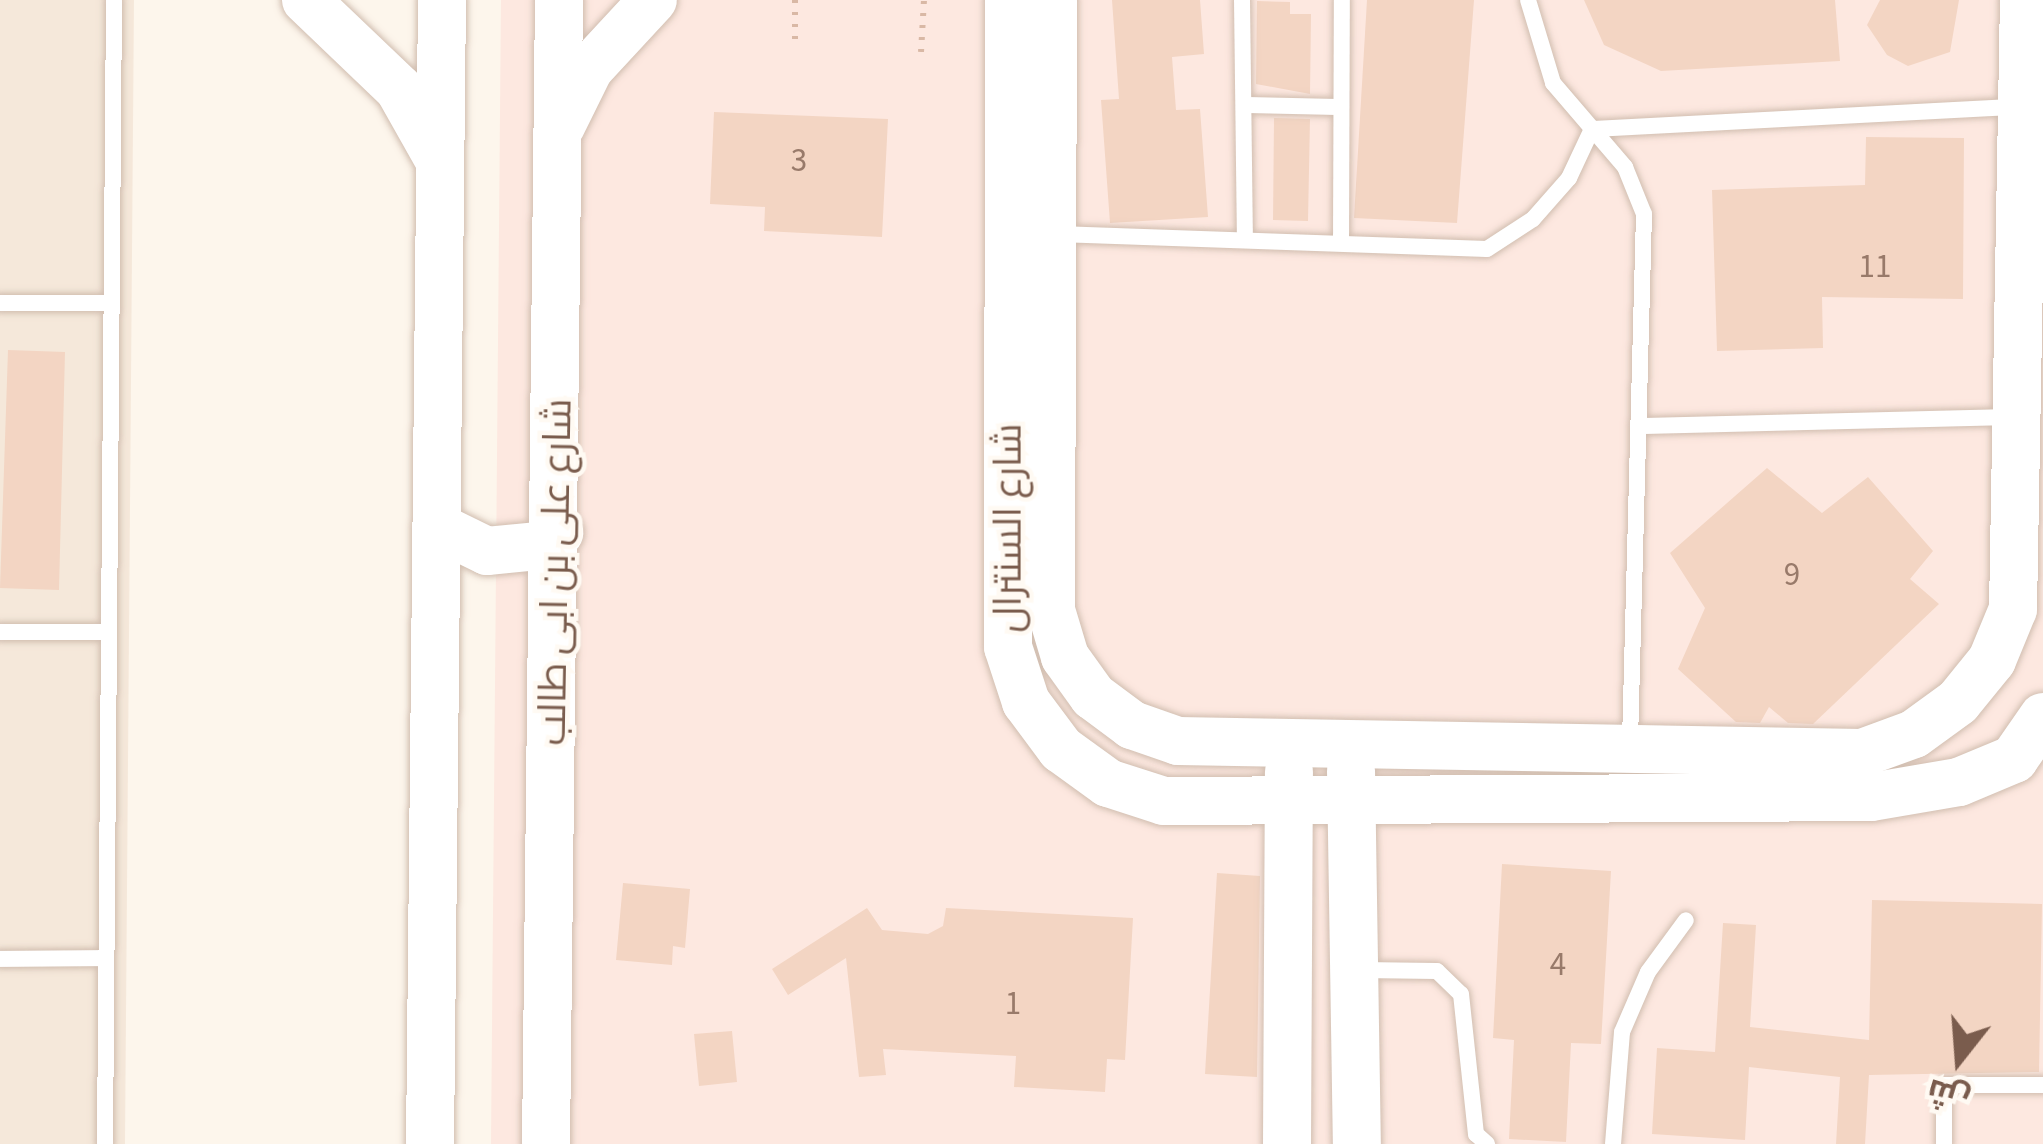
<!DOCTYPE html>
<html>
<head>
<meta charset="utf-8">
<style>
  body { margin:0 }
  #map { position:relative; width:2043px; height:1144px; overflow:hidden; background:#fdf6ec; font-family:"Source Sans 3",Cairo,sans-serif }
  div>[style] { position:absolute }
  .residential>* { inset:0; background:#f5e8da }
  .commercial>* { inset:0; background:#fde8e0 }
  .building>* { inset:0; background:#f3d5c3 }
  .path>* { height:6px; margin-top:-3px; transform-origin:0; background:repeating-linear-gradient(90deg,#d9b8a5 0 3px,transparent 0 12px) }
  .roads { filter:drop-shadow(0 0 3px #d1beb0) drop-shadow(0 0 3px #d1beb0) }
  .lane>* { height:16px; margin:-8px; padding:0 8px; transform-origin:8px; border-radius:8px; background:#fff }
  .secondary>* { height:48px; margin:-24px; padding:0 24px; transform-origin:24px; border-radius:24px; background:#fff }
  span { translate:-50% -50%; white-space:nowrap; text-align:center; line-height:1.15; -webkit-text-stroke:9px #fffaf3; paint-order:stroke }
  .number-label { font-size:33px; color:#987a6a }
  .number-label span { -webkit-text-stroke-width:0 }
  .street-label { font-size:39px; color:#7a5c4d }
  .north { position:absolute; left:1899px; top:1000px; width:120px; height:120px; -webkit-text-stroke:9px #fffaf3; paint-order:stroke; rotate:197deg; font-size:33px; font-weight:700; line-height:48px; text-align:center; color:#7a5c4d }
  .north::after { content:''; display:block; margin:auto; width:42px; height:54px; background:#7a5c4d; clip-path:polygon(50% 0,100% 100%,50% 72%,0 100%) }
</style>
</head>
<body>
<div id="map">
  <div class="residential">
    <div style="clip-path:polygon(0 0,134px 0,125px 1144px,0 1144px)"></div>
  </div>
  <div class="commercial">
    <div style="clip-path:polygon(501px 0,2043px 0,2043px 1144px,491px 1144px)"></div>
  </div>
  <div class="building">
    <div style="clip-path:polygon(1112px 0,1200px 0,1204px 54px,1172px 57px,1176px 110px,1200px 109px,1208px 217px,1110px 223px,1101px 100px,1119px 99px)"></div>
    <div style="clip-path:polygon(1367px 0,1474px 0,1457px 223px,1354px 218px)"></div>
    <div style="clip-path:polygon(1584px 0,1835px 0,1840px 61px,1661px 71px,1604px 45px)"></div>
    <div style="clip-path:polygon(1880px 0,1959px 0,1950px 52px,1908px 66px,1887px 55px,1867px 25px)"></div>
    <div style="clip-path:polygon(1257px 1px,1290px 2px,1290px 14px,1311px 14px,1310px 94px,1256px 84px)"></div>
    <div style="clip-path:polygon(714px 112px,888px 119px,882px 237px,764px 231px,765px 207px,710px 204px)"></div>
    <div style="clip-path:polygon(1274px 118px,1310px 119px,1308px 221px,1273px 220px)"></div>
    <div style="clip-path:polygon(1866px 137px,1964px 138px,1963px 299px,1822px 297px,1823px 348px,1717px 351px,1712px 190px,1865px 185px)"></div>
    <div style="clip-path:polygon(8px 350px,65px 352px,59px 590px,0 588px)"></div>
    <div style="clip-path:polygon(1767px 468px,1822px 513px,1868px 477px,1933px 551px,1910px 579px,1939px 604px,1813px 724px,1788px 723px,1769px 707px,1760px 723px,1736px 722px,1678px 669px,1705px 608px,1670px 553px)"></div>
    <div style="clip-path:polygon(1502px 864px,1611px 871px,1601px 1044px,1571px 1043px,1566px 1142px,1509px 1139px,1514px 1040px,1493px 1038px)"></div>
    <div style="clip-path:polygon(1217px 873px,1260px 876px,1257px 1077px,1205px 1074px)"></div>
    <div style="clip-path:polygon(623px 883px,690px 889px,685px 948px,673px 946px,672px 965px,616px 960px)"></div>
    <div style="clip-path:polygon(1872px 900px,2042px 904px,2039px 1072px,1869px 1075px,1865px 1144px,1836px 1144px,1840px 1077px,1749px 1067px,1745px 1140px,1652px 1134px,1657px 1048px,1715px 1052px,1723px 923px,1756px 925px,1750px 1027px,1869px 1040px)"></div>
    <div style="clip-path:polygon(867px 908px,882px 930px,928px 934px,943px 926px,946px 908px,1133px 918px,1125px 1060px,1107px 1059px,1105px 1092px,1014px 1087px,1016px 1056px,883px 1049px,886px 1075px,859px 1077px,846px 958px,788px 995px,772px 969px)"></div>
    <div style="clip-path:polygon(732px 1031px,737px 1082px,699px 1086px,694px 1034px)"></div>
  </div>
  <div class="path">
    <div style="left:795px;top:0;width:44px;rotate:90deg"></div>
    <div style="left:921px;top:52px;width:52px;rotate:-86.7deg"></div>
  </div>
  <div class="roads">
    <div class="lane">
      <div style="left:1242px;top:0;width:240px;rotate:89.3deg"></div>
      <div style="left:1528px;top:0;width:87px;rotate:73.2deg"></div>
      <div style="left:1553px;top:83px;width:111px;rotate:49.4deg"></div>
      <div style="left:1625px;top:167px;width:51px;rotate:68deg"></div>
      <div style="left:1644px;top:214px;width:529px;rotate:91.52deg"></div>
      <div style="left:1244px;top:105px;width:97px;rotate:1.2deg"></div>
      <div style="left:1058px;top:234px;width:429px;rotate:2deg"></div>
      <div style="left:1487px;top:249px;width:55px;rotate:-33.1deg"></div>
      <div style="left:1533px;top:219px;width:55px;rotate:-48.7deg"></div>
      <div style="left:1569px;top:178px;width:54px;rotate:-64.9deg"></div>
      <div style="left:1592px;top:129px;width:426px;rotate:-3deg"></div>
      <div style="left:1341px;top:243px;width:243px;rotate:-89.8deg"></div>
      <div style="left:0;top:303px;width:111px"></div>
      <div style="left:1642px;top:426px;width:371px;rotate:-1.4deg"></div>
      <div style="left:0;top:632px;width:109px"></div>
      <div style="left:0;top:959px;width:106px;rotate:-0.5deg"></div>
      <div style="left:1361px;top:970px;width:76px;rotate:0.8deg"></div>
      <div style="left:1437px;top:971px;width:33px;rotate:44deg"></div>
      <div style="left:1461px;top:994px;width:141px;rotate:83.9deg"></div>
      <div style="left:1476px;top:1134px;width:15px;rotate:42deg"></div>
      <div style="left:105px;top:1144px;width:1144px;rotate:-89.55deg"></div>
      <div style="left:1613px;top:1144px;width:112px;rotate:-85.4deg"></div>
      <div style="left:1622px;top:1032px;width:65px;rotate:-66.6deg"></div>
      <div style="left:1648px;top:972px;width:64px;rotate:-53.8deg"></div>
      <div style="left:1944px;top:1144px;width:59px;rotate:-90deg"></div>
      <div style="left:1944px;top:1085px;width:99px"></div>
    </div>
    <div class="secondary">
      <div style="left:306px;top:0;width:129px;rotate:43.7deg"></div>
      <div style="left:399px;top:89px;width:81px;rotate:60.6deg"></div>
      <div style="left:1009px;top:0;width:647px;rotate:90.09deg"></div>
      <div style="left:1008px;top:647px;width:58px;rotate:71.9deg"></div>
      <div style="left:1026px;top:702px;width:59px;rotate:53.3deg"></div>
      <div style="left:1061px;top:749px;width:58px;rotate:35.9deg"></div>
      <div style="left:1108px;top:783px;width:59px;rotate:17.8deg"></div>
      <div style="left:1164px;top:801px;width:707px;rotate:-0.32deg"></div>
      <div style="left:1871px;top:797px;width:89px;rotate:-9.7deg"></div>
      <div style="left:1959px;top:782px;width:60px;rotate:-22.7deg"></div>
      <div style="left:2014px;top:759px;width:51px;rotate:-55.4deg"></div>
      <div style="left:1053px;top:0;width:610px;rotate:90.19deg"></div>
      <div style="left:1051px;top:610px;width:49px;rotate:73.4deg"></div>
      <div style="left:1065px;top:657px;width:48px;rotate:54.3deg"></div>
      <div style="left:1093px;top:696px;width:49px;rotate:36.6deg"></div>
      <div style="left:1132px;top:725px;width:49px;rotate:19.2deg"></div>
      <div style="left:1178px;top:741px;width:684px;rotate:1.01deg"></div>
      <div style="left:1862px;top:753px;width:55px;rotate:-20.1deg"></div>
      <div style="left:1914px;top:734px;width:54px;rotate:-36deg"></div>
      <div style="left:1958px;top:702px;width:54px;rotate:-51deg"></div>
      <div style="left:1992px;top:660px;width:55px;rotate:-67.6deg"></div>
      <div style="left:2013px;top:609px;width:609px;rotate:-88.97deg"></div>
      <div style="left:561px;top:126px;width:64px;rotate:-63.8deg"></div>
      <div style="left:589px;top:69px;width:94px;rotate:-47.2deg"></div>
      <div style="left:442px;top:529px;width:50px;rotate:26.1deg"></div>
      <div style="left:487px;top:551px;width:50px;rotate:-5.7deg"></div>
      <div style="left:537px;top:546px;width:26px;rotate:-31deg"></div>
      <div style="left:1351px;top:771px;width:373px;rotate:89.1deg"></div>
      <div style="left:430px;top:1144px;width:1144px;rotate:-89.4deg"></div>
      <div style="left:546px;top:1144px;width:1144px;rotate:-89.35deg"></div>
      <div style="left:1287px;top:1144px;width:372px;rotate:-89.7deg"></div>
    </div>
  </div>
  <div class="number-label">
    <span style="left:799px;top:161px">3</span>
    <span style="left:1875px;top:267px">11</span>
    <span style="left:1792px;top:575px">9</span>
    <span style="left:1558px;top:965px">4</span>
    <span style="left:1013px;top:1004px">1</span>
  </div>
  <div class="street-label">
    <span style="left:1009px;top:528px;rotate:-90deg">شارع السنترال</span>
    <span style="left:556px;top:572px;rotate:-89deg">شارع على بن ابى طالب</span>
  </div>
  <div class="north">ش</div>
</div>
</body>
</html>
